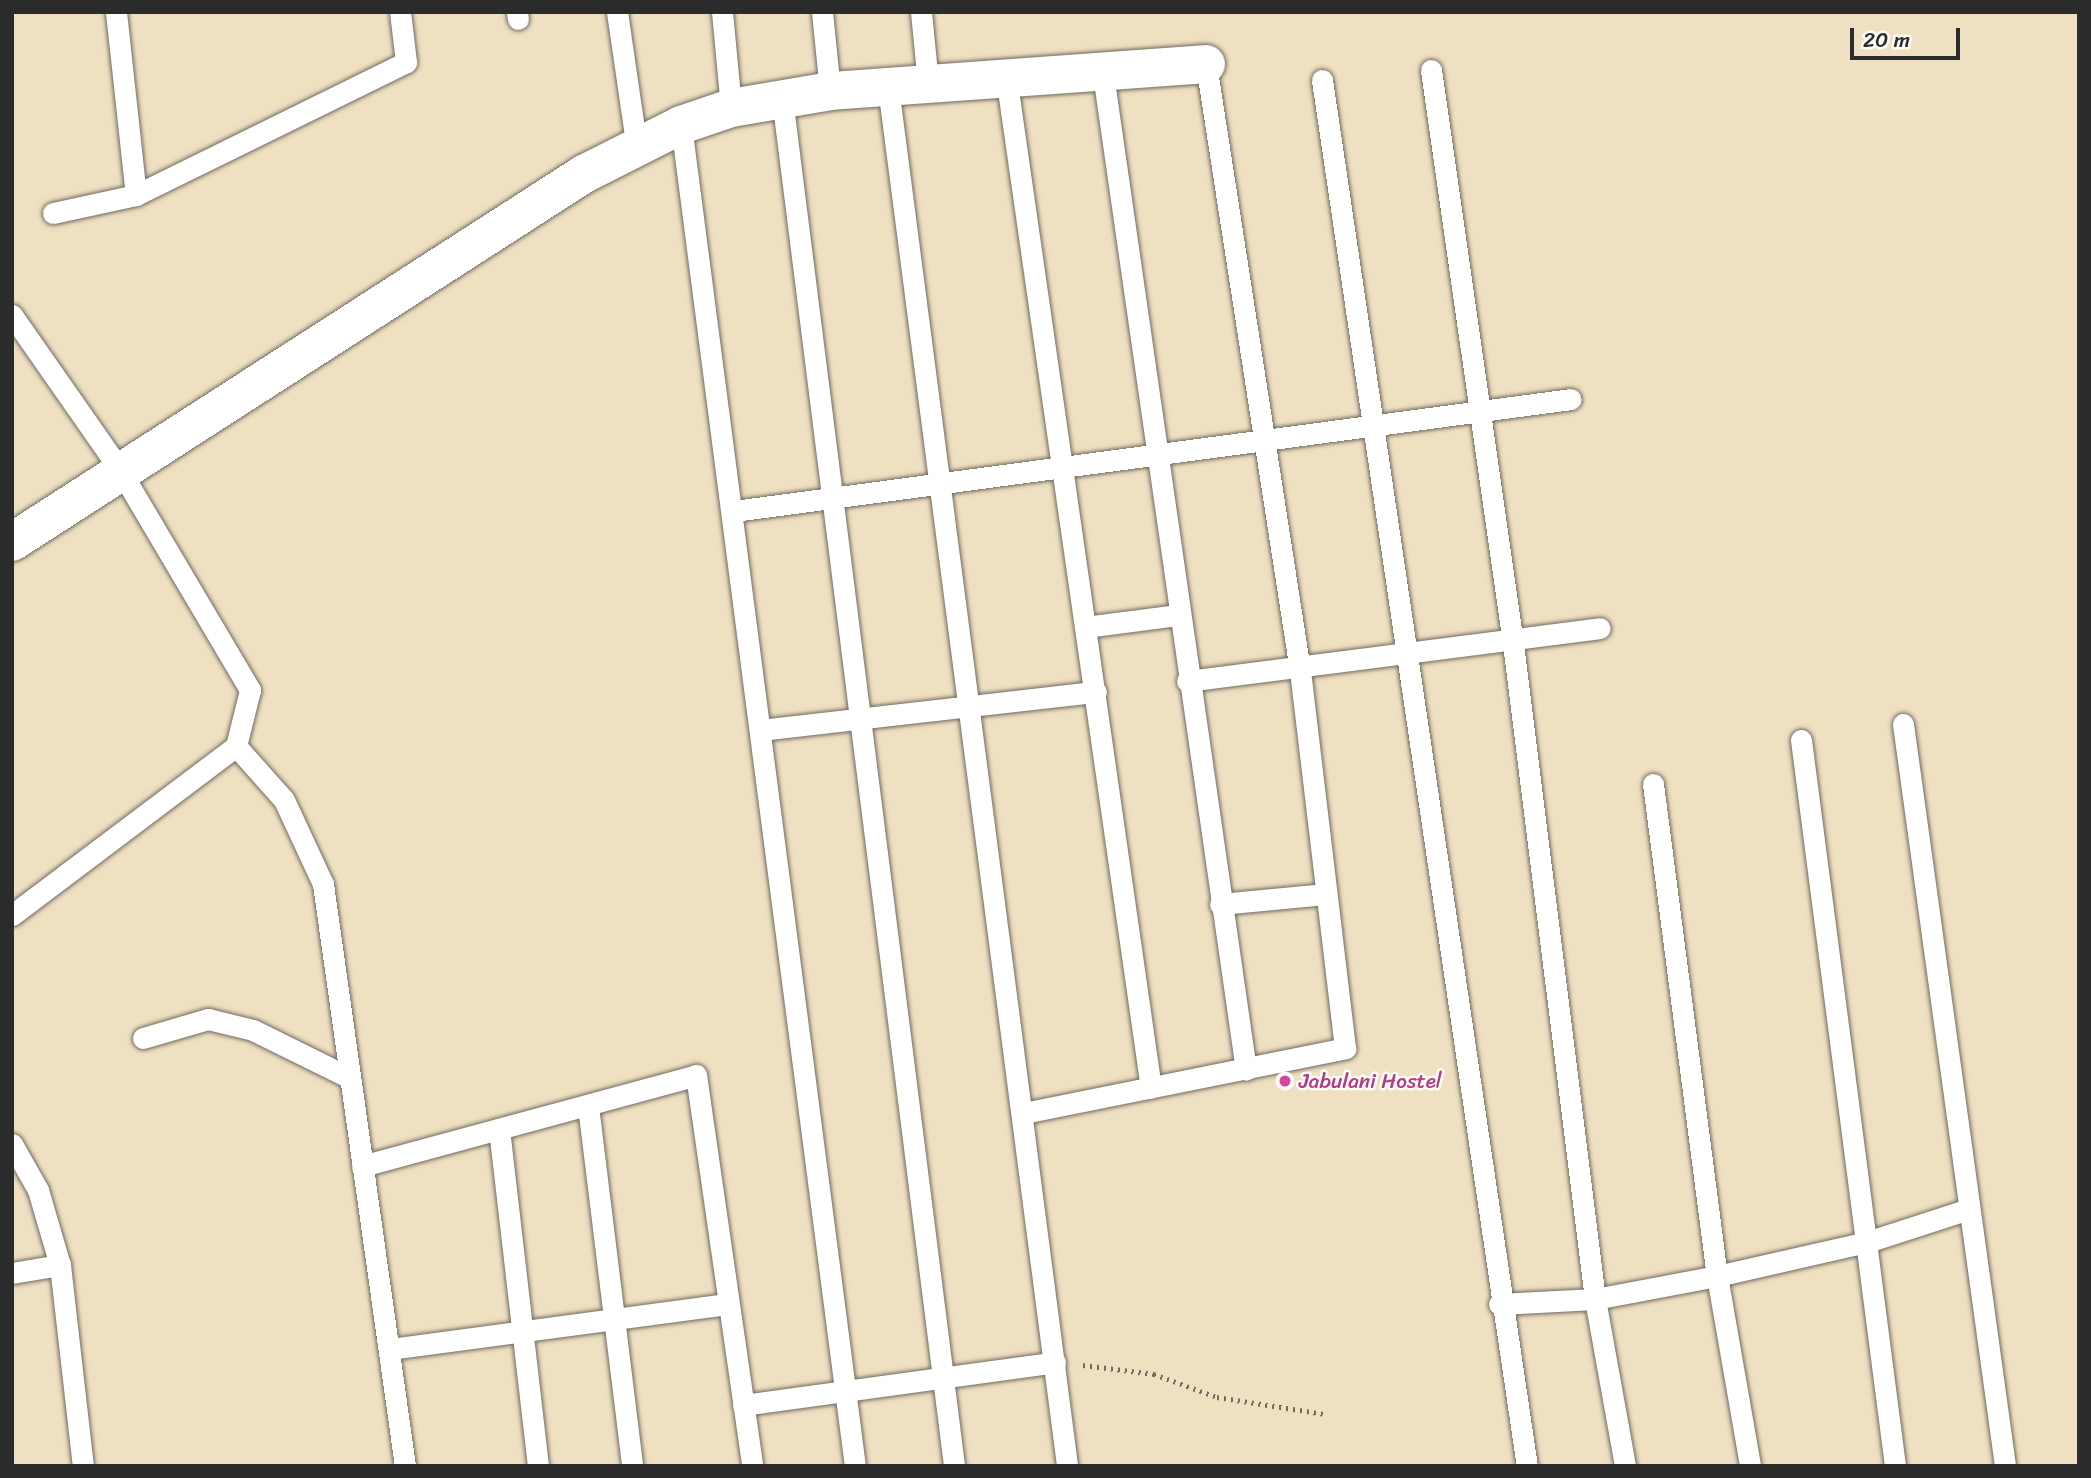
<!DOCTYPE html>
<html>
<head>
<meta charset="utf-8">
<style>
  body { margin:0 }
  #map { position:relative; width:2091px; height:1478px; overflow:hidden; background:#efe0c1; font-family:Sriracha,sans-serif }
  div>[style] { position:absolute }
  .path>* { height:4.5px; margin-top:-2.25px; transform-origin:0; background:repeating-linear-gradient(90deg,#706a60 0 2px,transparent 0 7px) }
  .roads { filter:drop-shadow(0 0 2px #706a60) drop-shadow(0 0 2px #706a60) }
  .service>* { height:21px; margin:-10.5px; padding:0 10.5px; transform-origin:10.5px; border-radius:10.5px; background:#fff }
  .minor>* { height:38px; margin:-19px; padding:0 19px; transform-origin:19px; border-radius:19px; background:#fff }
  .dots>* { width:19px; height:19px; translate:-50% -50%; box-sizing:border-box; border:4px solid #fdfcf7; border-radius:50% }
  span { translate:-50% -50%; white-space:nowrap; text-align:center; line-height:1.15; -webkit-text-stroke:5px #fdfcf7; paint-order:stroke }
  .hotel-label { font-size:21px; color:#b23c85 }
  .left { translate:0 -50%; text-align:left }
  .frame { position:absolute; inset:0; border:14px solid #2b2b2b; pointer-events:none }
  .scale { position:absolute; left:1850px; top:28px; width:110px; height:32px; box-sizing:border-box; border:4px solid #2b2b2b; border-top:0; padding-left:9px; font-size:21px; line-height:24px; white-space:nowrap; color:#2b2b2b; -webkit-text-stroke:5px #fdfcf7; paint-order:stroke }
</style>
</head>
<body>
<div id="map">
  <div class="path">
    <div style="left:1083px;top:1365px;width:72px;rotate:7.2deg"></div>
    <div style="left:1154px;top:1374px;width:67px;rotate:20.1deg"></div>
    <div style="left:1217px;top:1397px;width:108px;rotate:9deg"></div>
  </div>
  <div class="roads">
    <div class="service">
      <div style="left:116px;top:12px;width:184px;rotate:83.8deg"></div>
      <div style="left:517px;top:12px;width:7px;rotate:82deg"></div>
      <div style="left:617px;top:12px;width:132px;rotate:81.7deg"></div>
      <div style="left:722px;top:12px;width:96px;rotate:84.6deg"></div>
      <div style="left:822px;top:12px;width:79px;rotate:84.2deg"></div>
      <div style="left:921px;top:12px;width:72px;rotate:84.4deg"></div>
      <div style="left:1102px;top:67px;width:1013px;rotate:81.83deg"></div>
      <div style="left:1431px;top:70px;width:572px;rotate:81.86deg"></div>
      <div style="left:1512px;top:636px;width:668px;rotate:82.86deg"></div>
      <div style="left:1595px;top:1299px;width:170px;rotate:79.8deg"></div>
      <div style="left:1006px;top:76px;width:1022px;rotate:81.85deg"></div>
      <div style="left:1322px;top:80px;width:1401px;rotate:81.59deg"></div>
      <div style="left:888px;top:87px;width:1391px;rotate:82.6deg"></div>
      <div style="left:782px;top:98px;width:1379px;rotate:82.83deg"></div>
      <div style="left:681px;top:125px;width:1352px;rotate:82.61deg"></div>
      <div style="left:53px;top:213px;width:85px;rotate:-12.2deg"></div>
      <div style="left:136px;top:195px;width:301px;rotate:-26.2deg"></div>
      <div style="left:406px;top:62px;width:50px;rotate:-96.8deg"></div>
      <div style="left:12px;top:315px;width:189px;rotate:55.1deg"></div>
      <div style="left:120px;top:470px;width:256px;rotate:59.4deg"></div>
      <div style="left:250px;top:690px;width:58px;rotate:104deg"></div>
      <div style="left:236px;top:746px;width:72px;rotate:48.4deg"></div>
      <div style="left:284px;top:800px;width:93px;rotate:65.1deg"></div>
      <div style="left:323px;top:884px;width:588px;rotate:81.98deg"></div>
      <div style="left:734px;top:511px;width:844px;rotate:-7.62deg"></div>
      <div style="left:1085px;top:627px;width:94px;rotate:-7.4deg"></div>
      <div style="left:1187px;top:681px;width:416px;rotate:-7.3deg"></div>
      <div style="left:1903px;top:724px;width:749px;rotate:82.17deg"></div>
      <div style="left:760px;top:730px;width:338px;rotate:-6.5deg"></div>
      <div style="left:1801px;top:740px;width:732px;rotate:82.62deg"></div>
      <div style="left:1653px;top:784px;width:496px;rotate:82.6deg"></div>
      <div style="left:1717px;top:1276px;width:193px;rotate:80.1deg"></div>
      <div style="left:1220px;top:904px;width:106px;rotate:-5.4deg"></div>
      <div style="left:12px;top:915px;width:281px;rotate:-37deg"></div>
      <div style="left:143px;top:1038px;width:68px;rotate:-16.3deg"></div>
      <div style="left:208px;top:1019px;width:46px;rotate:13.7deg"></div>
      <div style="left:253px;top:1030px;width:108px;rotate:26.3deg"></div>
      <div style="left:588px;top:1106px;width:363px;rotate:83deg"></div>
      <div style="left:1024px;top:1113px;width:328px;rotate:-11.4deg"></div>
      <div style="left:1345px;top:1048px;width:387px;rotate:-96.8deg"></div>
      <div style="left:1299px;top:664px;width:607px;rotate:-98.81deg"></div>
      <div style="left:499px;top:1129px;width:339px;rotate:83.4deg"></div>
      <div style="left:12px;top:1144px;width:53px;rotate:60.5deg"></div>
      <div style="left:38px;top:1190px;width:78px;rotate:73.7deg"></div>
      <div style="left:60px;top:1265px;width:202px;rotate:83.5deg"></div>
      <div style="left:362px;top:1166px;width:346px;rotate:-15.2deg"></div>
      <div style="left:696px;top:1075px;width:395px;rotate:81.8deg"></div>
      <div style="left:12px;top:1273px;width:49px;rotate:-9.5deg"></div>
      <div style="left:1499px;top:1304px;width:96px;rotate:-3deg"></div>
      <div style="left:1595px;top:1299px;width:124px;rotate:-10.7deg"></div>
      <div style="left:1717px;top:1276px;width:154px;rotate:-12.8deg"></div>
      <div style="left:1867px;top:1242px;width:107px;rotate:-17.9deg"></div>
      <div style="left:390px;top:1349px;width:341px;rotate:-7.6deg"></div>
      <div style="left:743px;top:1405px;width:315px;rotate:-7.8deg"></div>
    </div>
    <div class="minor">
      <div style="left:12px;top:542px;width:680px;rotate:-32.76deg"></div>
      <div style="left:584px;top:174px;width:109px;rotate:-26.8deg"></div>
      <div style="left:681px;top:125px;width:53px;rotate:-18.8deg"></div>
      <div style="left:731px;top:108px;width:100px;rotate:-9.7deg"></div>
      <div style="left:830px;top:91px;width:377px;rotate:-4.1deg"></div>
    </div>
  </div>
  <div class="dots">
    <div style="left:1285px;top:1081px;background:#d1479c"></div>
  </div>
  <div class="hotel-label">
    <span class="left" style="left:1299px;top:1081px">Jabulani Hostel</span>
  </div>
  <div class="frame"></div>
  <div class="scale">20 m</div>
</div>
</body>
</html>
